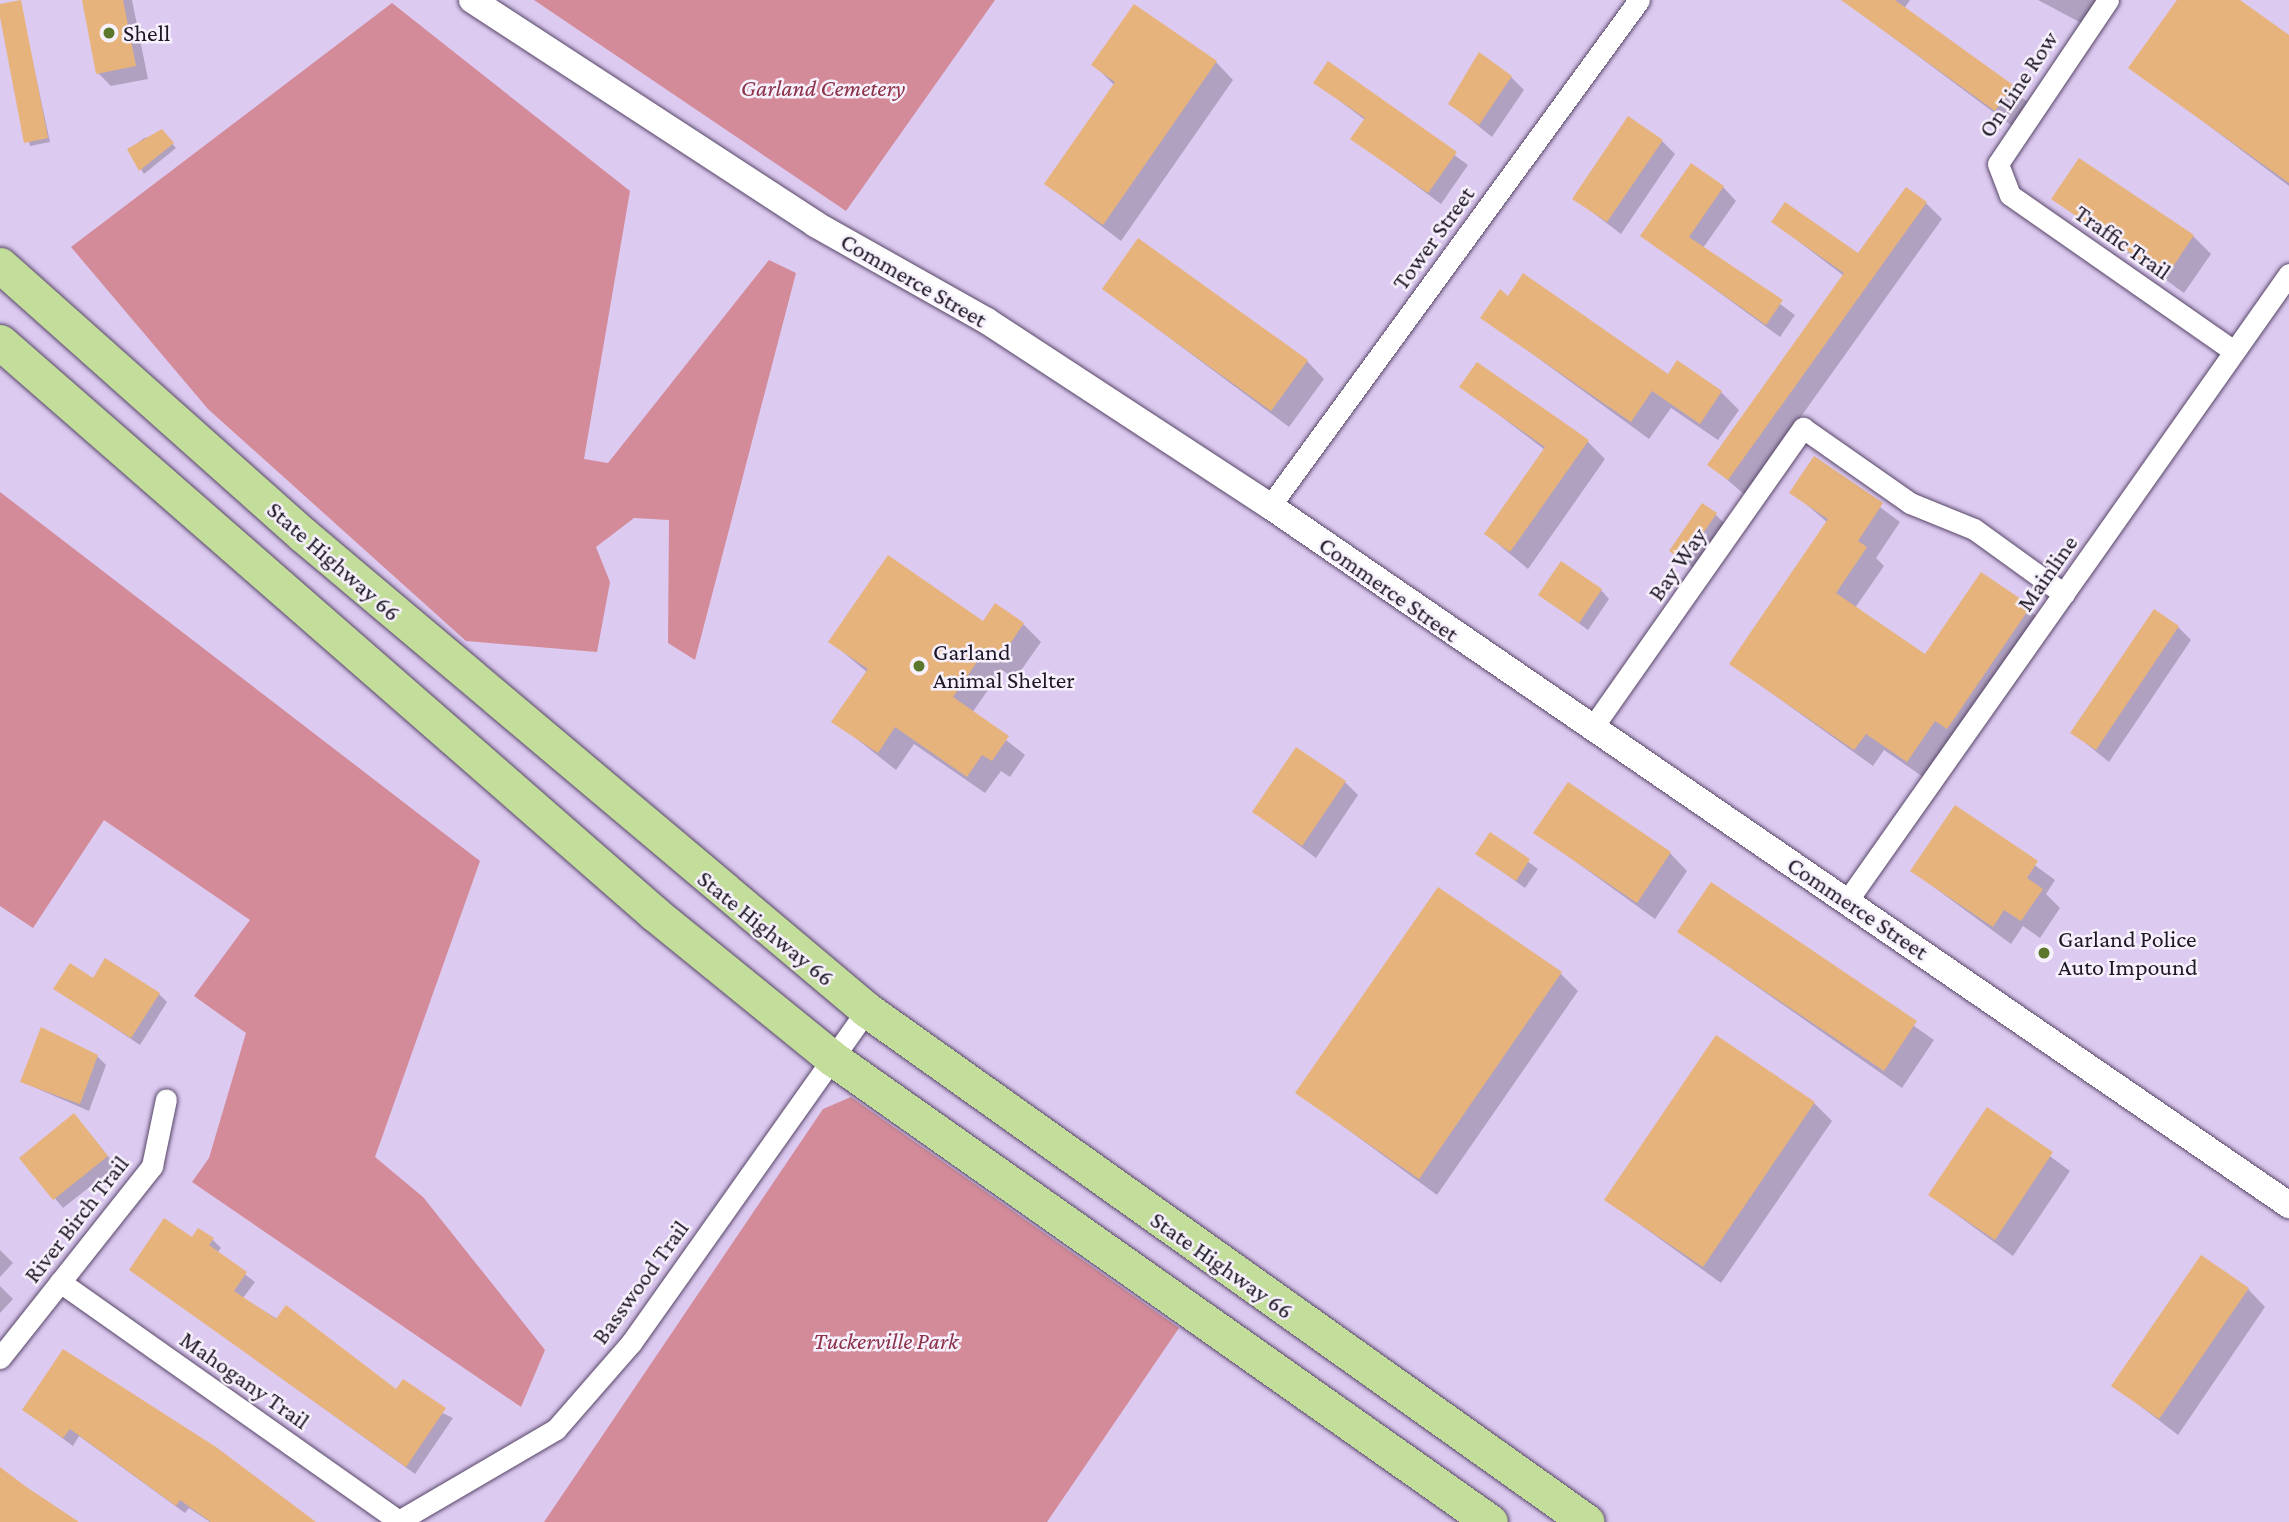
<!DOCTYPE html>
<html>
<head>
<meta charset="utf-8">
<style>
  body { margin:0 }
  #map { position:relative; width:2289px; height:1522px; overflow:hidden; background:#ddcaf1; font-family:"Crimson Pro",serif }
  div>[style] { position:absolute }
  .green>* { inset:0; background:#d38b99 }
  .shadow>* { inset:0; background:#0003 }
  .building>* { inset:0; background:#e7b37c }
  .roads { filter:drop-shadow(0 0 2px #574667) drop-shadow(0 0 2px #574667) }
  .minor>* { height:21px; margin:-10.5px; padding:0 10.5px; transform-origin:10.5px; border-radius:10.5px; background:#fff }
  .tertiary>* { height:26px; margin:-13px; padding:0 13px; transform-origin:13px; border-radius:13px; background:#fff }
  .primary>* { height:35px; margin:-17.5px; padding:0 17.5px; transform-origin:17.5px; border-radius:17.5px; background:#c3dd9a }
  .dots>* { width:19px; height:19px; translate:-50% -50%; box-sizing:border-box; border:4px solid #f7f1fd; border-radius:50% }
  span { translate:-50% -50%; white-space:nowrap; text-align:center; line-height:1.15; -webkit-text-stroke:5px #f7f1fd; paint-order:stroke }
  .poi-label { font-size:24px; color:#1e1725 }
  .left { translate:0 -50%; text-align:left }
  .street-label { font-size:24px; color:#1e1725 }
  .park-label { font-size:24px; color:#8b3249; font-style:italic }
</style>
</head>
<body>
<div id="map">
  <div class="green">
    <div style="clip-path:polygon(534px 0,995px 0,846px 211px)"></div>
    <div style="clip-path:polygon(392px 3px,630px 191px,584px 459px,608px 463px,769px 260px,796px 273px,695px 660px,668px 643px,669px 520px,634px 518px,596px 547px,610px 582px,597px 652px,466px 641px,208px 409px,71px 247px)"></div>
    <div style="clip-path:polygon(0 492px,480px 861px,375px 1157px,423px 1197px,545px 1350px,521px 1407px,192px 1182px,209px 1158px,246px 1033px,194px 996px,250px 920px,104px 820px,33px 928px,0 906px)"></div>
    <div style="clip-path:polygon(851px 1097px,1179px 1328px,1047px 1522px,544px 1522px,823px 1109px)"></div>
  </div>
  <div class="shadow">
    <div style="clip-path:polygon(83px 0,132px 0,148px 79px,111px 86px,98px 73px)"></div>
    <div style="clip-path:polygon(1843px 0,1910px 0,1904px 9px,2029px 103px,2012px 126px)"></div>
    <div style="clip-path:polygon(2038px 0,2101px 0,2085px 25px)"></div>
    <div style="clip-path:polygon(2179px 0,2237px 0,2289px 37px,2289px 186px,2131px 67px)"></div>
    <div style="clip-path:polygon(20px 2px,50px 142px,30px 146px,0 8px)"></div>
    <div style="clip-path:polygon(1216px 62px,1233px 80px,1121px 241px,1046px 184px,1114px 85px,1094px 65px)"></div>
    <div style="clip-path:polygon(1329px 64px,1468px 165px,1441px 204px,1352px 138px,1365px 120px,1316px 83px)"></div>
    <div style="clip-path:polygon(1511px 77px,1524px 90px,1492px 137px,1450px 103px)"></div>
    <div style="clip-path:polygon(165px 135px,176px 148px,144px 174px,129px 150px,144px 138px)"></div>
    <div style="clip-path:polygon(1662px 141px,1675px 154px,1621px 234px,1575px 199px)"></div>
    <div style="clip-path:polygon(1723px 187px,1736px 201px,1703px 248px,1795px 315px,1780px 337px,1642px 236px)"></div>
    <div style="clip-path:polygon(2053px 199px,2193px 236px,2211px 254px,2184px 293px)"></div>
    <div style="clip-path:polygon(1926px 203px,1942px 219px,1745px 495px,1709px 464px,1844px 276px,1773px 222px,1859px 255px)"></div>
    <div style="clip-path:polygon(1104px 289px,1307px 361px,1324px 379px,1289px 427px)"></div>
    <div style="clip-path:polygon(1508px 298px,1668px 376px,1721px 392px,1739px 410px,1718px 440px,1671px 408px,1649px 439px,1482px 317px)"></div>
    <div style="clip-path:polygon(1461px 386px,1588px 442px,1605px 459px,1528px 569px,1486px 534px,1545px 450px)"></div>
    <div style="clip-path:polygon(1815px 459px,1900px 522px,1876px 558px,1884px 566px,1855px 608px,1926px 656px,1982px 574px,2048px 625px,1926px 779px,1884px 750px,1873px 766px,1731px 664px,1828px 523px,1792px 492px)"></div>
    <div style="clip-path:polygon(1715px 514px,1724px 523px,1693px 568px,1671px 551px)"></div>
    <div style="clip-path:polygon(1601px 590px,1609px 599px,1588px 630px,1540px 595px)"></div>
    <div style="clip-path:polygon(984px 623px,1023px 624px,1041px 642px,1015px 679px,1002px 670px,972px 713px,1025px 755px,1010px 777px,1001px 771px,985px 793px,914px 744px,896px 770px,834px 721px,868px 673px,831px 642px)"></div>
    <div style="clip-path:polygon(2178px 627px,2191px 640px,2109px 762px,2073px 733px)"></div>
    <div style="clip-path:polygon(1345px 782px,1358px 795px,1316px 858px,1254px 812px)"></div>
    <div style="clip-path:polygon(1955px 807px,2055px 880px,2046px 894px,2060px 908px,2040px 938px,2023px 926px,2011px 944px,1912px 871px)"></div>
    <div style="clip-path:polygon(1536px 833px,1670px 853px,1687px 871px,1655px 919px)"></div>
    <div style="clip-path:polygon(1491px 835px,1538px 869px,1525px 888px,1478px 854px)"></div>
    <div style="clip-path:polygon(1711px 884px,1934px 1040px,1902px 1088px,1679px 932px)"></div>
    <div style="clip-path:polygon(1561px 974px,1578px 991px,1437px 1195px,1298px 1093px)"></div>
    <div style="clip-path:polygon(94px 980px,159px 994px,167px 1002px,140px 1045px,56px 989px)"></div>
    <div style="clip-path:polygon(97px 1056px,106px 1065px,89px 1111px,22px 1082px)"></div>
    <div style="clip-path:polygon(1814px 1103px,1832px 1121px,1721px 1283px,1606px 1200px)"></div>
    <div style="clip-path:polygon(1987px 1110px,2070px 1171px,2013px 1256px,1930px 1195px)"></div>
    <div style="clip-path:polygon(82px 1124px,116px 1166px,63px 1208px,21px 1158px)"></div>
    <div style="clip-path:polygon(192px 1239px,213px 1240px,221px 1248px,217px 1253px,255px 1282px,243px 1298px,396px 1391px,453px 1418px,415px 1474px,131px 1270px)"></div>
    <div style="clip-path:polygon(0 1250px,13px 1263px,0 1277px)"></div>
    <div style="clip-path:polygon(0 1286px,13px 1299px,0 1313px)"></div>
    <div style="clip-path:polygon(2248px 1289px,2265px 1307px,2178px 1435px,2114px 1386px)"></div>
    <div style="clip-path:polygon(24px 1410px,313px 1522px,210px 1522px,189px 1508px,185px 1513px,79px 1436px,73px 1446px)"></div>
  </div>
  <div class="building">
    <div style="clip-path:polygon(21px 0,48px 138px,24px 143px,0 17px,0 4px)"></div>
    <div style="clip-path:polygon(82px 0,123px 0,136px 66px,96px 74px)"></div>
    <div style="clip-path:polygon(1841px 0,1895px 0,2013px 85px,1995px 111px)"></div>
    <div style="clip-path:polygon(2177px 0,2240px 0,2289px 35px,2289px 183px,2128px 68px)"></div>
    <div style="clip-path:polygon(1134px 4px,1217px 61px,1103px 225px,1044px 184px,1115px 82px,1091px 65px)"></div>
    <div style="clip-path:polygon(1479px 52px,1512px 76px,1479px 125px,1448px 104px)"></div>
    <div style="clip-path:polygon(1328px 61px,1457px 152px,1428px 193px,1350px 139px,1365px 118px,1313px 83px)"></div>
    <div style="clip-path:polygon(1628px 116px,1663px 140px,1607px 222px,1572px 199px)"></div>
    <div style="clip-path:polygon(162px 129px,174px 143px,139px 171px,127px 149px)"></div>
    <div style="clip-path:polygon(2079px 158px,2194px 235px,2166px 277px,2051px 199px)"></div>
    <div style="clip-path:polygon(1691px 163px,1724px 186px,1689px 237px,1783px 300px,1766px 325px,1640px 236px)"></div>
    <div style="clip-path:polygon(1906px 187px,1927px 202px,1728px 480px,1707px 465px,1844px 273px,1771px 222px,1785px 202px,1858px 253px)"></div>
    <div style="clip-path:polygon(1138px 238px,1308px 360px,1271px 411px,1102px 289px)"></div>
    <div style="clip-path:polygon(1523px 273px,1668px 374px,1677px 360px,1722px 391px,1700px 424px,1652px 391px,1631px 422px,1480px 318px,1500px 289px,1508px 296px)"></div>
    <div style="clip-path:polygon(1477px 362px,1589px 440px,1510px 552px,1484px 534px,1545px 447px,1459px 387px)"></div>
    <div style="clip-path:polygon(1814px 456px,1883px 503px,1858px 541px,1867px 547px,1836px 593px,1925px 654px,1981px 572px,2031px 606px,1947px 729px,1935px 721px,1907px 762px,1866px 734px,1854px 750px,1729px 664px,1828px 519px,1789px 493px)"></div>
    <div style="clip-path:polygon(1702px 503px,1717px 513px,1684px 561px,1669px 551px)"></div>
    <div style="clip-path:polygon(888px 555px,983px 621px,995px 603px,1024px 623px,997px 663px,983px 653px,953px 697px,1009px 736px,992px 761px,982px 755px,967px 777px,895px 727px,878px 753px,831px 722px,868px 669px,828px 642px)"></div>
    <div style="clip-path:polygon(1561px 561px,1602px 589px,1579px 623px,1538px 595px)"></div>
    <div style="clip-path:polygon(2154px 609px,2179px 626px,2096px 750px,2070px 733px)"></div>
    <div style="clip-path:polygon(1296px 747px,1346px 781px,1302px 846px,1252px 812px)"></div>
    <div style="clip-path:polygon(1568px 782px,1671px 852px,1637px 903px,1533px 833px)"></div>
    <div style="clip-path:polygon(1955px 805px,2038px 861px,2027px 878px,2043px 889px,2021px 921px,2004px 910px,1993px 927px,1910px 871px)"></div>
    <div style="clip-path:polygon(1490px 832px,1530px 859px,1516px 881px,1475px 854px)"></div>
    <div style="clip-path:polygon(1711px 882px,1917px 1021px,1884px 1071px,1677px 932px)"></div>
    <div style="clip-path:polygon(1438px 887px,1562px 972px,1419px 1179px,1295px 1093px)"></div>
    <div style="clip-path:polygon(105px 958px,160px 993px,131px 1038px,53px 989px,70px 963px,93px 978px)"></div>
    <div style="clip-path:polygon(41px 1027px,98px 1055px,80px 1104px,20px 1082px)"></div>
    <div style="clip-path:polygon(1716px 1035px,1815px 1102px,1703px 1267px,1604px 1200px)"></div>
    <div style="clip-path:polygon(1987px 1107px,2053px 1152px,1995px 1240px,1928px 1195px)"></div>
    <div style="clip-path:polygon(74px 1113px,108px 1156px,53px 1200px,19px 1158px)"></div>
    <div style="clip-path:polygon(164px 1218px,192px 1237px,198px 1228px,214px 1238px,209px 1245px,247px 1272px,234px 1291px,276px 1319px,286px 1305px,396px 1389px,403px 1379px,446px 1408px,406px 1467px,129px 1270px)"></div>
    <div style="clip-path:polygon(2201px 1255px,2249px 1288px,2159px 1419px,2111px 1386px)"></div>
    <div style="clip-path:polygon(63px 1349px,216px 1447px,316px 1522px,211px 1522px,180px 1500px,176px 1506px,70px 1429px,63px 1438px,22px 1410px)"></div>
    <div style="clip-path:polygon(0 1467px,25px 1486px,79px 1522px,0 1522px)"></div>
  </div>
  <div class="roads">
    <div class="minor">
      <div style="left:2108px;top:0;width:197px;rotate:123.9deg"></div>
      <div style="left:1998px;top:164px;width:33px;rotate:69deg"></div>
      <div style="left:2010px;top:195px;width:273px;rotate:34.9deg"></div>
      <div style="left:1270px;top:506px;width:626px;rotate:-53.9deg"></div>
      <div style="left:1592px;top:728px;width:367px;rotate:-54.9deg"></div>
      <div style="left:1803px;top:428px;width:131px;rotate:35deg"></div>
      <div style="left:1910px;top:503px;width:69px;rotate:22.1deg"></div>
      <div style="left:1974px;top:529px;width:111px;rotate:35.8deg"></div>
      <div style="left:1847px;top:901px;width:767px;rotate:-54.82deg"></div>
      <div style="left:60px;top:1282px;width:415px;rotate:35.2deg"></div>
      <div style="left:0;top:1358px;width:245px;rotate:-51.6deg"></div>
      <div style="left:152px;top:1166px;width:68px;rotate:-78.2deg"></div>
      <div style="left:397px;top:1522px;width:184px;rotate:-30.3deg"></div>
      <div style="left:556px;top:1429px;width:114px;rotate:-48.9deg"></div>
      <div style="left:631px;top:1343px;width:408px;rotate:-54.7deg"></div>
    </div>
    <div class="tertiary">
      <div style="left:472px;top:0;width:410px;rotate:33.1deg"></div>
      <div style="left:815px;top:224px;width:197px;rotate:29.4deg"></div>
      <div style="left:987px;top:321px;width:338px;rotate:33.2deg"></div>
      <div style="left:1270px;top:506px;width:1236px;rotate:34.45deg"></div>
    </div>
    <div class="primary">
      <div style="left:0;top:265px;width:404px;rotate:41.7deg"></div>
      <div style="left:302px;top:534px;width:739px;rotate:40.11deg"></div>
      <div style="left:867px;top:1010px;width:883px;rotate:35.42deg"></div>
      <div style="left:0;top:342px;width:870px;rotate:41.13deg"></div>
      <div style="left:655px;top:914px;width:228px;rotate:39.1deg"></div>
      <div style="left:832px;top:1058px;width:805px;rotate:35.19deg"></div>
    </div>
  </div>
  <div class="dots">
    <div style="left:109px;top:33px;background:#5a772b"></div>
    <div style="left:919px;top:666px;background:#5a772b"></div>
    <div style="left:2044px;top:953px;background:#5a772b"></div>
  </div>
  <div class="poi-label">
    <span class="left" style="left:123px;top:33px">Shell</span>
    <span class="left" style="left:933px;top:666px">Garland<br>Animal Shelter</span>
    <span class="left" style="left:2058px;top:953px">Garland Police<br>Auto Impound</span>
  </div>
  <div class="street-label">
    <span style="left:2018px;top:84px;rotate:-56deg">On Line Row</span>
    <span style="left:1433px;top:238px;rotate:-54deg">Tower Street</span>
    <span style="left:2123px;top:242px;rotate:35deg">Traffic Trail</span>
    <span style="left:914px;top:280px;rotate:30deg">Commerce Street</span>
    <span style="left:334px;top:561px;rotate:41deg">State Highway 66</span>
    <span style="left:1677px;top:564px;rotate:-55deg">Bay Way</span>
    <span style="left:2047px;top:573px;rotate:-55deg">Mainline</span>
    <span style="left:1389px;top:589px;rotate:35deg">Commerce Street</span>
    <span style="left:1858px;top:908px;rotate:34deg">Commerce Street</span>
    <span style="left:766px;top:928px;rotate:39deg">State Highway 66</span>
    <span style="left:76px;top:1219px;rotate:-52deg">River Birch Trail</span>
    <span style="left:1222px;top:1265px;rotate:35deg">State Highway 66</span>
    <span style="left:640px;top:1282px;rotate:-54deg">Basswood Trail</span>
    <span style="left:245px;top:1380px;rotate:35deg">Mahogany Trail</span>
  </div>
  <div class="park-label">
    <span style="left:823px;top:88px">Garland Cemetery</span>
    <span style="left:886px;top:1341px">Tuckerville Park</span>
  </div>
</div>
</body>
</html>
